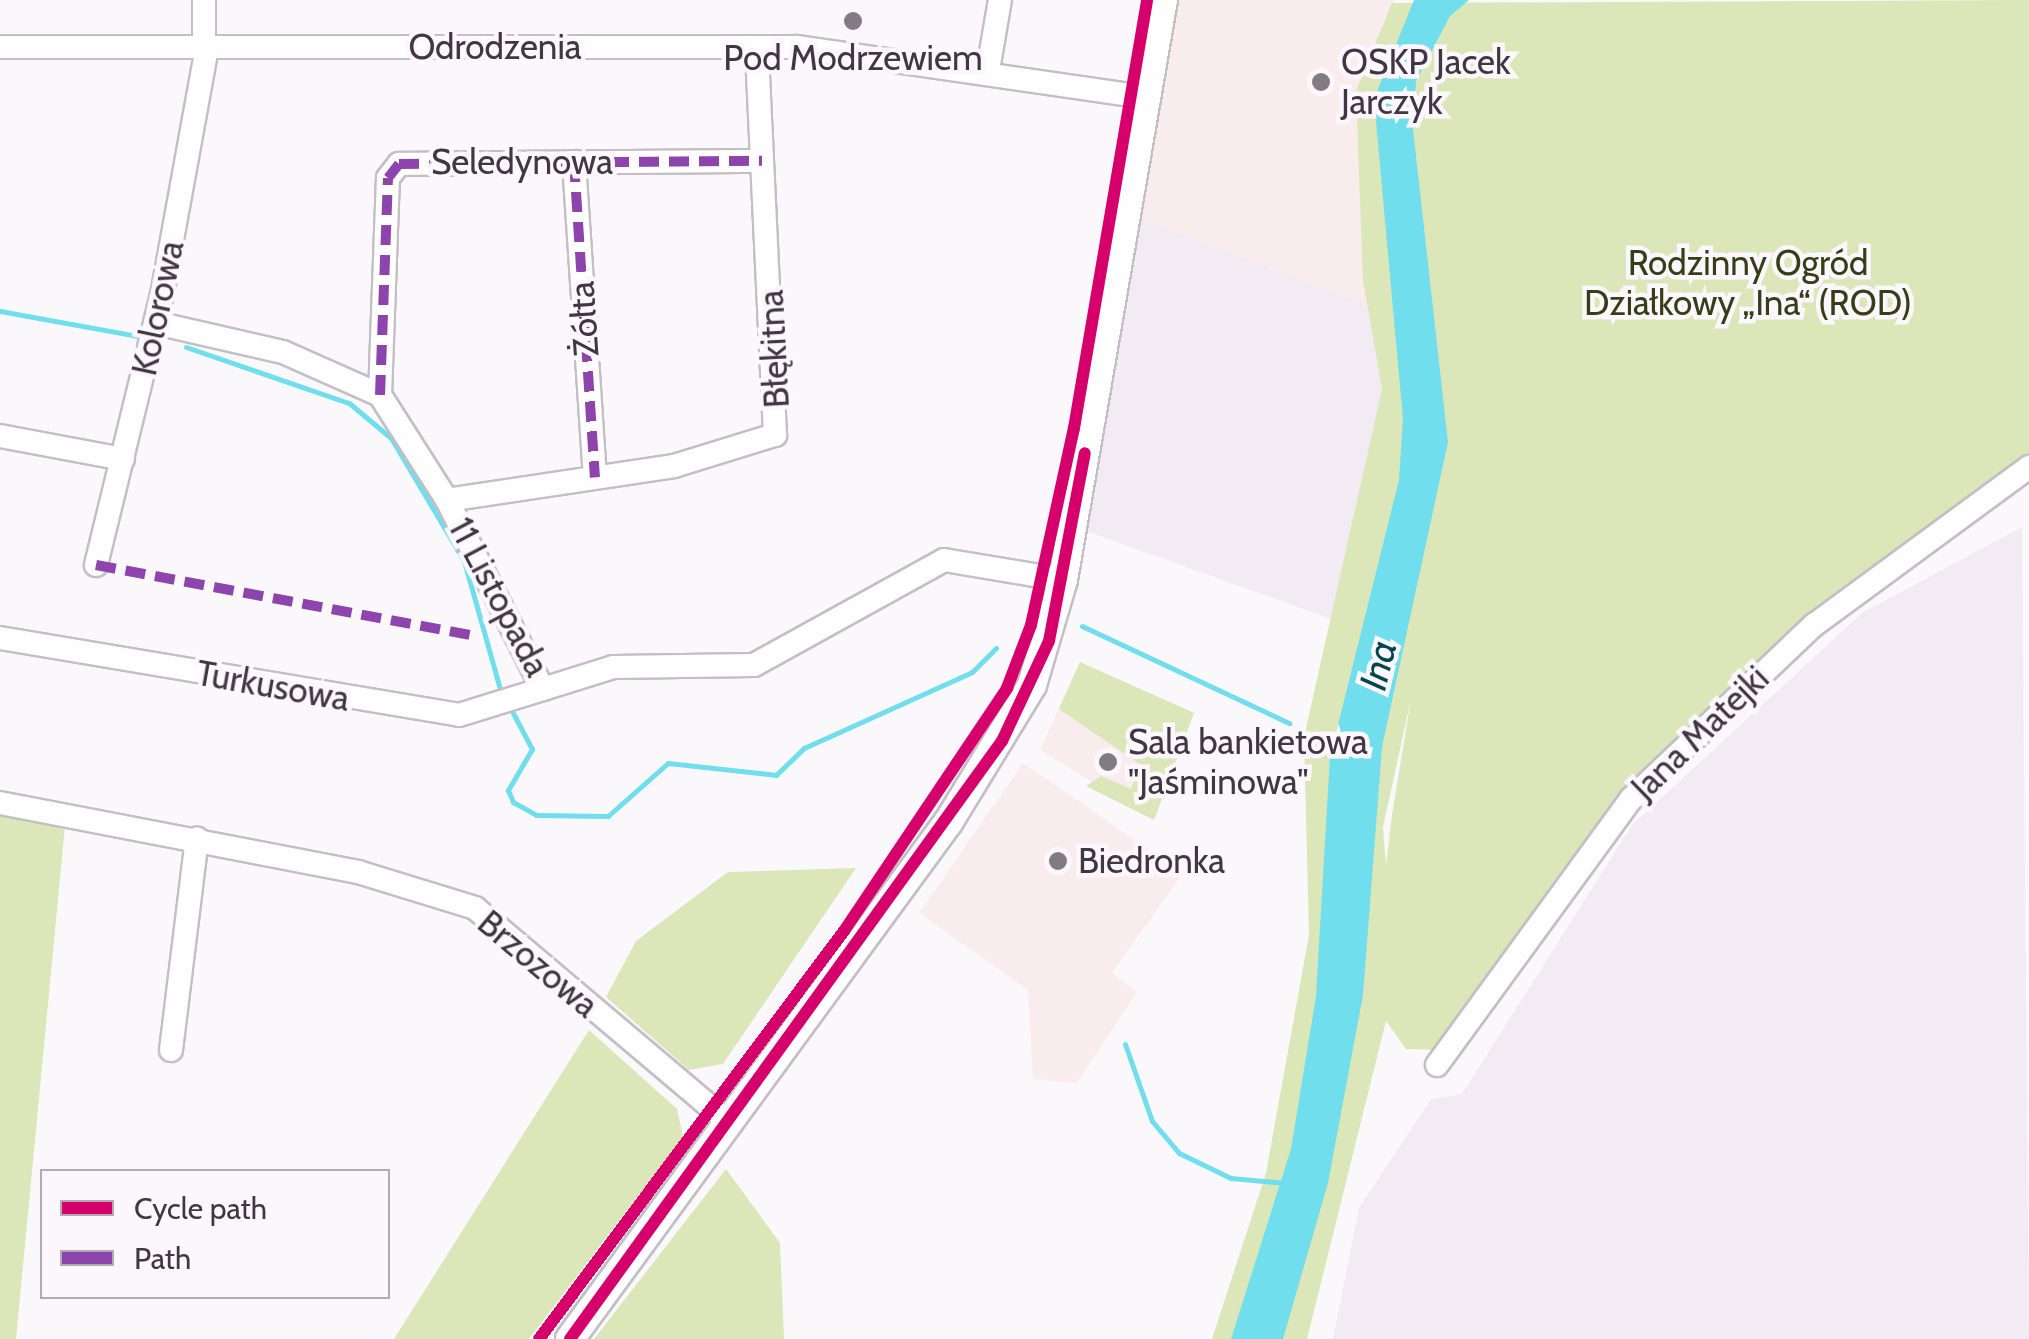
<!DOCTYPE html>
<meta charset="utf-8">
<style>
body{margin:0}
#map{position:relative;width:2029px;height:1339px;overflow:hidden;background:#fbf8fc;font-family:Cabin,sans-serif}
div>[style]{position:absolute}
.commercial>*{inset:0;background:#f9ecec}
.built>*{inset:0;background:#f3ebf4}
.green>*{inset:0;background:#dbe6b9}
.water>*{inset:0;background:#70deec}
.stream>*{height:5px;margin:-2.5px;padding:0 2.5px;transform-origin:2.5px;border-radius:2.5px;background:#70deec}
.roads{filter:drop-shadow(2px 0 #c4bec5) drop-shadow(-2px 0 #c4bec5) drop-shadow(0 2px #c4bec5) drop-shadow(0 -2px #c4bec5)}
.minor>*{height:22px;margin:-11px;padding:0 11px;transform-origin:11px;border-radius:11px;background:#fefeff}
.tertiary>*{height:28px;margin:-14px;padding:0 14px;transform-origin:14px;border-radius:14px;background:#fefeff}
.quiet>*{height:10px;margin-top:-5px;transform-origin:0;background:repeating-linear-gradient(90deg,#8e44ad 0 20px,transparent 0 30px)}
.cycleway>*{height:12px;margin:-6px;padding:0 6px;transform-origin:6px;border-radius:6px;background:#d6006c}
.dots>*{width:28px;height:28px;translate:-50% -50%;box-sizing:border-box;border:5px solid #fcf7fd;border-radius:50%}
span{translate:-50% -50%;white-space:nowrap;text-align:center;line-height:1.15;-webkit-text-stroke:9px #fcf7fd;paint-order:stroke}
.street-label{font-size:35px;color:#413742}
.poi-label{font-size:35px;color:#413742}
.left{translate:0 -50%;text-align:left}
.park-label{font-size:35px;color:#353f17}
.water-label{font-size:38px;color:#00464d;font-style:italic}
.legend{position:absolute;left:40px;top:1169px;width:350px;height:130px;box-sizing:border-box;background:#fcf7fd;border:2px solid #b1aab2;margin:0;padding:12px 18px;list-style:none;font-size:30px;color:#413742}
.legend li{display:flex;align-items:center;gap:20px;height:50px}
.legend b{width:50px;border:2px solid #b1aab2}
</style>
<div id="map">
<div class="commercial">
<i style="clip-path:polygon(1174px 0,1395px 0,1356px 91px,1367px 305px,1136px 217px)"></i>
<i style="clip-path:polygon(1080px 662px,1194px 713px,1154px 820px,1040px 750px)"></i>
<i style="clip-path:polygon(1023px 763px,1183px 873px,1112px 973px,1137px 992px,1077px 1083px,1033px 1079px,1028px 990px,919px 913px)"></i>
</div>
<div class="built">
<i style="clip-path:polygon(1136px 217px,1367px 305px,1382px 389px,1331px 619px,1083px 530px)"></i>
<i style="clip-path:polygon(2022px 527px,2029px 1339px,1333px 1339px,1359px 1208px,1431px 1099px,1462px 1094px,1632px 825px,1862px 613px)"></i>
</div>
<div class="green">
<i style="clip-path:polygon(evenodd,2029px 0,2029px 455px,1839px 592px,1614px 803px,1438px 1050px,1406px 1049px,1386px 1021px,1307px 1339px,1212px 1339px,1266px 1173px,1309px 935px,1304px 737px,1382px 389px,1363px 281px,1356px 91px,1392px 3px,2029px 0,1411px 699px,1392px 815px,1386px 866px,1383px 827px,1411px 699px)"></i>
<i style="clip-path:polygon(1080px 662px,1194px 713px,1154px 820px,1086px 786px,1101px 776px,1131px 789px,1141px 765px,1059px 709px)"></i>
<i style="clip-path:polygon(0 814px,65px 826px,16px 1339px,0 1339px)"></i>
<i style="clip-path:polygon(856px 868px,723px 1064px,689px 1070px,606px 997px,636px 941px,728px 872px)"></i>
<i style="clip-path:polygon(589px 1030px,677px 1109px,683px 1137px,529px 1339px,394px 1339px)"></i>
<i style="clip-path:polygon(726px 1169px,780px 1243px,784px 1339px,594px 1339px)"></i>
</div>
<div class="water">
<i style="clip-path:polygon(1414px 0,1469px 0,1450px 16px,1416px 81px,1413px 129px,1448px 442px,1382px 747px,1363px 995px,1328px 1183px,1283px 1339px,1231px 1339px,1291px 1149px,1316px 996px,1330px 757px,1399px 480px,1403px 419px,1374px 99px)"></i>
</div>
<div class="stream">
<i style="left:0;top:311px;width:139px;rotate:10.3deg"></i>
<i style="left:186px;top:347px;width:172px;rotate:19deg"></i>
<i style="left:349px;top:403px;width:55px;rotate:39.8deg"></i>
<i style="left:391px;top:438px;width:143px;rotate:59.3deg"></i>
<i style="left:464px;top:561px;width:140px;rotate:74.3deg"></i>
<i style="left:1082px;top:626px;width:229px;rotate:25.1deg"></i>
<i style="left:513px;top:713px;width:41px;rotate:62.2deg"></i>
<i style="left:532px;top:749px;width:48px;rotate:120.3deg"></i>
<i style="left:508px;top:790px;width:13px;rotate:67deg"></i>
<i style="left:513px;top:802px;width:26px;rotate:29deg"></i>
<i style="left:536px;top:815px;width:72px;rotate:0.8deg"></i>
<i style="left:608px;top:816px;width:80px;rotate:-41.5deg"></i>
<i style="left:668px;top:763px;width:109px;rotate:6.3deg"></i>
<i style="left:776px;top:775px;width:39px;rotate:-44deg"></i>
<i style="left:804px;top:748px;width:184px;rotate:-24.3deg"></i>
<i style="left:972px;top:672px;width:34px;rotate:-45deg"></i>
<i style="left:1307px;top:735px;width:31px;rotate:17deg"></i>
<i style="left:1125px;top:1044px;width:82px;rotate:70.7deg"></i>
<i style="left:1152px;top:1121px;width:42px;rotate:49.8deg"></i>
<i style="left:1179px;top:1153px;width:58px;rotate:25.7deg"></i>
<i style="left:1231px;top:1178px;width:55px;rotate:5.2deg"></i>
</div>
<div class="roads">
<div class="minor">
<i style="left:0;top:47px;width:797px"></i>
<i style="left:797px;top:47px;width:353px;rotate:8.2deg"></i>
<i style="left:204px;top:48px;width:48px;rotate:-90deg"></i>
<i style="left:988px;top:70px;width:71px;rotate:-80.3deg"></i>
<i style="left:574px;top:162px;width:316px;rotate:86.2deg"></i>
<i style="left:156px;top:323px;width:130px;rotate:12.9deg"></i>
<i style="left:283px;top:352px;width:106px;rotate:23.9deg"></i>
<i style="left:380px;top:395px;width:125px;rotate:57.5deg"></i>
<i style="left:447px;top:500px;width:212px;rotate:63.1deg"></i>
<i style="left:543px;top:689px;width:73px;rotate:-17.4deg"></i>
<i style="left:613px;top:667px;width:141px;rotate:-0.8deg"></i>
<i style="left:754px;top:665px;width:217px;rotate:-28.9deg"></i>
<i style="left:944px;top:560px;width:121px;rotate:9.5deg"></i>
<i style="left:380px;top:395px;width:217px;rotate:-87.9deg"></i>
<i style="left:388px;top:178px;width:18px;rotate:-52deg"></i>
<i style="left:399px;top:164px;width:363px;rotate:-0.5deg"></i>
<i style="left:0;top:436px;width:125px;rotate:10.6deg"></i>
<i style="left:447px;top:500px;width:230px;rotate:-8.5deg"></i>
<i style="left:674px;top:466px;width:106px;rotate:-17.1deg"></i>
<i style="left:775px;top:435px;width:388px;rotate:-92.7deg"></i>
<i style="left:96px;top:565px;width:278px;rotate:-76.3deg"></i>
<i style="left:162px;top:295px;width:251px;rotate:-79.7deg"></i>
<i style="left:0;top:638px;width:465px;rotate:9.5deg"></i>
<i style="left:459px;top:715px;width:88px;rotate:-17.2deg"></i>
<i style="left:0;top:803px;width:365px;rotate:10.9deg"></i>
<i style="left:358px;top:872px;width:122px;rotate:17.1deg"></i>
<i style="left:475px;top:908px;width:335px;rotate:40.2deg"></i>
<i style="left:171px;top:1050px;width:213px;rotate:-83deg"></i>
<i style="left:1437px;top:1065px;width:329px;rotate:-53.9deg"></i>
<i style="left:1631px;top:799px;width:253px;rotate:-43.6deg"></i>
<i style="left:1814px;top:625px;width:267px;rotate:-36.3deg"></i>
</div>
<div class="tertiary">
<i style="left:570px;top:1339px;width:642px;rotate:-53.81deg"></i>
<i style="left:949px;top:821px;width:159px;rotate:-58.6deg"></i>
<i style="left:1032px;top:685px;width:109px;rotate:-73.6deg"></i>
<i style="left:1063px;top:580px;width:589px;rotate:-80.22deg"></i>
</div>
</div>
<div class="quiet">
<i style="left:574px;top:162px;width:316px;rotate:86.2deg"></i>
<i style="left:380px;top:395px;width:217px;rotate:-87.9deg"></i>
<i style="left:388px;top:178px;width:18px;rotate:-52deg"></i>
<i style="left:399px;top:164px;width:363px;rotate:-0.5deg"></i>
<i style="left:96px;top:565px;width:380px;rotate:10.6deg"></i>
</div>
<div class="cycleway">
<i style="left:539px;top:1339px;width:509px;rotate:-53.22deg"></i>
<i style="left:844px;top:931px;width:293px;rotate:-56.1deg"></i>
<i style="left:1007px;top:688px;width:67px;rotate:-69.1deg"></i>
<i style="left:1031px;top:625px;width:202px;rotate:-77.7deg"></i>
<i style="left:1074px;top:428px;width:434px;rotate:-80.3deg"></i>
<i style="left:570px;top:1339px;width:738px;rotate:-54.16deg"></i>
<i style="left:1002px;top:741px;width:110px;rotate:-64.8deg"></i>
<i style="left:1049px;top:641px;width:191px;rotate:-79.2deg"></i>
</div>
<div class="dots">
<i style="left:853px;top:21px;background:#827b83"></i>
<i style="left:1321px;top:82px;background:#827b83"></i>
<i style="left:1108px;top:762px;background:#827b83"></i>
<i style="left:1058px;top:861px;background:#827b83"></i>
</div>
<div class="street-label">
<span style="left:495px;top:47px">Odrodzenia</span>
<span style="left:522px;top:162px">Seledynowa</span>
<span style="left:158px;top:308px;rotate:-78deg">Kolorowa</span>
<span style="left:584px;top:319px;rotate:-94deg">Żółta</span>
<span style="left:774px;top:349px;rotate:-93deg">Błękitna</span>
<span style="left:499px;top:597px;rotate:62deg">11 Listopada</span>
<span style="left:273px;top:686px;rotate:10deg">Turkusowa</span>
<span style="left:1700px;top:733px;rotate:-44deg">Jana Matejki</span>
<span style="left:538px;top:964px;rotate:40deg">Brzozowa</span>
</div>
<div class="poi-label">
<span style="left:853px;top:58px">Pod Modrzewiem</span>
<span class="left" style="left:1341px;top:82px">OSKP Jacek<br>Jarczyk</span>
<span class="left" style="left:1128px;top:762px">Sala bankietowa<br>"Jaśminowa"</span>
<span class="left" style="left:1078px;top:861px">Biedronka</span>
</div>
<div class="park-label">
<span style="left:1748px;top:283px">Rodzinny Ogród<br>Działkowy „Ina“ (ROD)</span>
</div>
<div class="water-label">
<span style="left:1378px;top:665px;rotate:-76deg">Ina</span>
</div>
<ul class="legend">
<li><b style="height:12px;background:#d6006c"></b>Cycle path</li>
<li><b style="height:12px;background:#8e44ad"></b>Path</li>
</ul>
</div>
